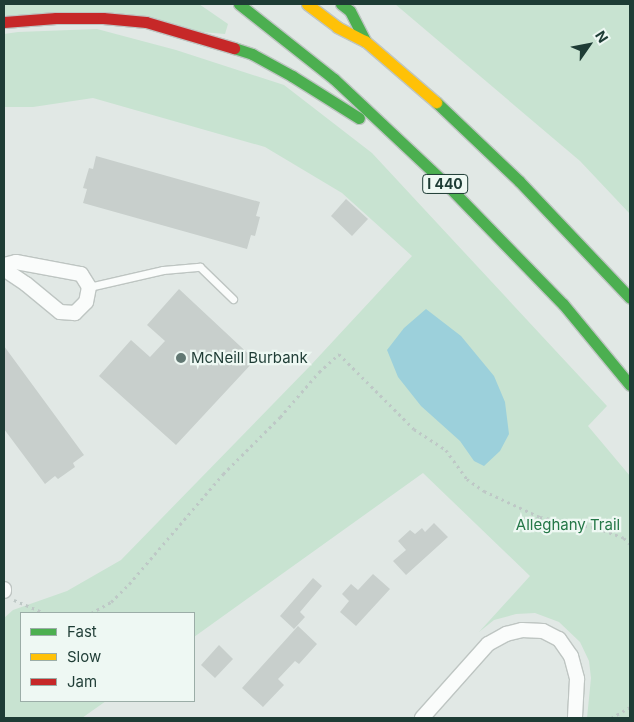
<!DOCTYPE html>
<style>
body{margin:0}
#map{position:relative;width:634px;height:722px;overflow:hidden;background:#e1e8e5;font-family:Inter,sans-serif}
div>[style]{position:absolute}
.green>*{inset:0;background:#c8e3d1}
.water>*{inset:0;background:#9cd0db}
.building>*{inset:0;background:#c8cfcc}
.path>*{height:2.5px;margin-top:-1.25px;transform-origin:0;background:repeating-linear-gradient(90deg,#bec8c6 0 2.5px,transparent 0 6.5px)}
.roads{filter:drop-shadow(1px 0 #bec5c2) drop-shadow(-1px 0 #bec5c2) drop-shadow(0 1px #bec5c2) drop-shadow(0 -1px #bec5c2)}
.lane>*{height:7px;margin:-3.5px;padding:0 3.5px;transform-origin:3.5px;border-radius:3.5px;background:#fafcfb}
.street>*{height:14px;margin:-7px;padding:0 7px;transform-origin:7px;border-radius:7px;background:#fafcfb}
.fast>*{height:11px;margin:-5.5px;padding:0 5.5px;transform-origin:5.5px;border-radius:5.5px;background:#4caf50}
.slow>*{height:11px;margin:-5.5px;padding:0 5.5px;transform-origin:5.5px;border-radius:5.5px;background:#ffc107}
.jam>*{height:11px;margin:-5.5px;padding:0 5.5px;transform-origin:5.5px;border-radius:5.5px;background:#c62828}
.dots>*{width:14px;height:14px;translate:-50% -50%;box-sizing:border-box;border:2px solid #eef8f3;border-radius:50%}
span{translate:-50% -50%;white-space:nowrap;text-align:center;line-height:1.15;-webkit-text-stroke:4.5px #eef8f3;paint-order:stroke}
.shield-label span{padding:1px 4px;background:#eef8f3;border:1px solid;border-radius:4px;-webkit-text-stroke-width:0}
.shield-label{font-size:14px;color:#1e3c35;font-weight:700}
.poi-label{font-size:15px;color:#1e3c35}
.left{translate:0 -50%;text-align:left}
.park-label{font-size:15px;color:#247747}
.frame{position:absolute;inset:0;border:5px solid #1e3c35;pointer-events:none}
.legend{position:absolute;left:20px;top:612px;width:175px;height:90px;box-sizing:border-box;background:#eef8f3;border:1px solid #9bada7;margin:0;padding:6px 9px;list-style:none;font-size:15px;color:#1e3c35}
.legend li{display:flex;align-items:center;gap:10px;height:25px}
.legend b{width:25px;border:1px solid #9bada7}
.north{position:absolute;left:564px;top:20px;width:50px;height:50px;-webkit-text-stroke:4px #eef8f3;paint-order:stroke;rotate:57deg;font-size:14px;font-weight:700;line-height:20px;text-align:center;color:#1e3c35}
.north::after{content:'';display:block;margin:auto;width:18px;height:22px;background:#1e3c35;clip-path:polygon(50% 0,100% 100%,50% 72%,0 100%)}
</style>
<div id="map">
<div class="green">
<i style="clip-path:polygon(4px 4px,199px 4px,228px 24px,225px 34px,4px 15px)"></i>
<i style="clip-path:polygon(395px 4px,630px 4px,630px 214px,580px 161px)"></i>
<i style="clip-path:polygon(97px 29px,176px 50px,284px 85px,372px 153px,607px 406px,588px 426px,630px 476px,630px 718px,587px 718px,591px 678px,589px 661px,580px 642px,559px 622px,535px 613px,516px 614px,494px 620px,479px 632px,530px 576px,423px 473px,194px 637px,194px 613px,21px 613px,21px 701px,106px 701px,82px 718px,4px 718px,4px 618px,13px 610px,67px 591px,121px 560px,310px 366px,412px 256px,342px 193px,265px 147px,93px 98px,33px 107px,4px 107px,4px 34px,18px 32px)"></i>
</div>
<div class="water">
<i style="clip-path:polygon(426px 309px,461px 336px,494px 376px,505px 402px,509px 434px,500px 451px,484px 466px,474px 461px,460px 441px,421px 406px,398px 377px,387px 350px,404px 328px)"></i>
</div>
<div class="building">
<i style="clip-path:polygon(96px 156px,260px 202px,256px 216px,260px 217px,255px 236px,251px 235px,247px 249px,83px 203px,87px 189px,83px 188px,89px 168px,93px 169px)"></i>
<i style="clip-path:polygon(346px 199px,368px 219px,352px 236px,331px 216px)"></i>
<i style="clip-path:polygon(179px 289px,255px 360px,176px 445px,99px 376px,131px 340px,150px 357px,165px 341px,147px 325px)"></i>
<i style="clip-path:polygon(4px 346px,84px 455px,73px 463px,75px 467px,58px 479px,55px 476px,45px 484px,4px 429px)"></i>
<i style="clip-path:polygon(434px 523px,448px 537px,406px 575px,393px 561px,406px 550px,398px 541px,410px 530px,415px 534px,422px 528px,425px 532px)"></i>
<i style="clip-path:polygon(373px 574px,390px 589px,356px 626px,340px 612px,349px 601px,342px 594px,351px 584px,358px 590px)"></i>
<i style="clip-path:polygon(313px 578px,322px 586px,300px 612px,305px 617px,294px 629px,280px 616px)"></i>
<i style="clip-path:polygon(298px 626px,317px 644px,299px 664px,295px 661px,278px 679px,284px 685px,263px 707px,242px 688px)"></i>
<i style="clip-path:polygon(219px 645px,233px 659px,215px 678px,201px 665px)"></i>
</div>
<div class="path">
<i style="left:14px;top:600px;width:33px;rotate:23deg"></i>
<i style="left:91px;top:613px;width:23px;rotate:-29deg"></i>
<i style="left:111px;top:602px;width:25px;rotate:-45deg"></i>
<i style="left:129px;top:584px;width:145px;rotate:-49.5deg"></i>
<i style="left:223px;top:474px;width:81px;rotate:-45deg"></i>
<i style="left:280px;top:417px;width:60px;rotate:-49.1deg"></i>
<i style="left:319px;top:372px;width:27px;rotate:-42deg"></i>
<i style="left:339px;top:354px;width:106px;rotate:45deg"></i>
<i style="left:414px;top:429px;width:38px;rotate:33deg"></i>
<i style="left:446px;top:450px;width:36px;rotate:54deg"></i>
<i style="left:467px;top:479px;width:21px;rotate:35deg"></i>
<i style="left:484px;top:491px;width:62px;rotate:24.9deg"></i>
<i style="left:540px;top:517px;width:58px;rotate:10.9deg"></i>
<i style="left:597px;top:528px;width:29px;rotate:20deg"></i>
<i style="left:624px;top:538px;width:8px;rotate:45deg"></i>
<i style="left:611px;top:718px;width:22px;rotate:-30deg"></i>
</div>
<div class="roads">
<div class="lane">
<i style="left:89px;top:287px;width:76px;rotate:-12.9deg"></i>
<i style="left:163px;top:270px;width:37px;rotate:-5deg"></i>
<i style="left:200px;top:267px;width:46px;rotate:44.1deg"></i>
</div>
<div class="street">
<i style="left:4px;top:265px;width:12px;rotate:-14deg"></i>
<i style="left:16px;top:262px;width:66px;rotate:10.5deg"></i>
<i style="left:81px;top:274px;width:15px;rotate:58deg"></i>
<i style="left:89px;top:287px;width:15px;rotate:101deg"></i>
<i style="left:86px;top:302px;width:16px;rotate:135deg"></i>
<i style="left:75px;top:313px;width:15px;rotate:-176deg"></i>
<i style="left:60px;top:312px;width:44px;rotate:-140.5deg"></i>
<i style="left:26px;top:284px;width:27px;rotate:-146deg"></i>
<i style="left:4px;top:589px;width:2px;rotate:90deg"></i>
<i style="left:422px;top:718px;width:99px;rotate:-48.3deg"></i>
<i style="left:488px;top:644px;width:21px;rotate:-29deg"></i>
<i style="left:506px;top:634px;width:16px;rotate:-14deg"></i>
<i style="left:522px;top:630px;width:21px;rotate:3deg"></i>
<i style="left:543px;top:631px;width:18px;rotate:27deg"></i>
<i style="left:559px;top:639px;width:21px;rotate:55deg"></i>
<i style="left:571px;top:656px;width:24px;rotate:75deg"></i>
<i style="left:577px;top:679px;width:39px;rotate:93deg"></i>
</div>
<div class="fast">
<i style="left:239px;top:4px;width:121px;rotate:38.3deg"></i>
<i style="left:334px;top:79px;width:159px;rotate:43.2deg"></i>
<i style="left:450px;top:188px;width:162px;rotate:45.8deg"></i>
<i style="left:563px;top:304px;width:105px;rotate:50.4deg"></i>
<i style="left:341px;top:4px;width:11px;rotate:38deg"></i>
<i style="left:350px;top:11px;width:34px;rotate:63deg"></i>
<i style="left:234px;top:48px;width:19px;rotate:18deg"></i>
<i style="left:252px;top:54px;width:46px;rotate:28.8deg"></i>
<i style="left:292px;top:76px;width:79px;rotate:32.1deg"></i>
<i style="left:436px;top:102px;width:115px;rotate:43.6deg"></i>
<i style="left:519px;top:181px;width:161px;rotate:46.5deg"></i>
</div>
<div class="slow">
<i style="left:307px;top:4px;width:38px;rotate:37deg"></i>
<i style="left:337px;top:27px;width:31px;rotate:27deg"></i>
<i style="left:365px;top:41px;width:94px;rotate:40.7deg"></i>
</div>
<div class="jam">
<i style="left:4px;top:22px;width:52px;rotate:-4.4deg"></i>
<i style="left:56px;top:18px;width:47px"></i>
<i style="left:103px;top:18px;width:43px;rotate:5.3deg"></i>
<i style="left:146px;top:22px;width:92px;rotate:16.5deg"></i>
</div>
</div>
<div class="dots">
<i style="left:181px;top:358px;background:#627873"></i>
</div>
<div class="shield-label">
<span style="left:445px;top:184px">I 440</span>
</div>
<div class="poi-label">
<span class="left" style="left:191px;top:358px">McNeill Burbank</span>
</div>
<div class="park-label">
<span style="left:568px;top:525px">Alleghany Trail</span>
</div>
<div class="frame"></div>
<ul class="legend">
<li><b style="height:6px;background:#4caf50"></b>Fast</li>
<li><b style="height:6px;background:#ffc107"></b>Slow</li>
<li><b style="height:6px;background:#c62828"></b>Jam</li>
</ul>
<div class="north">N</div>
</div>
